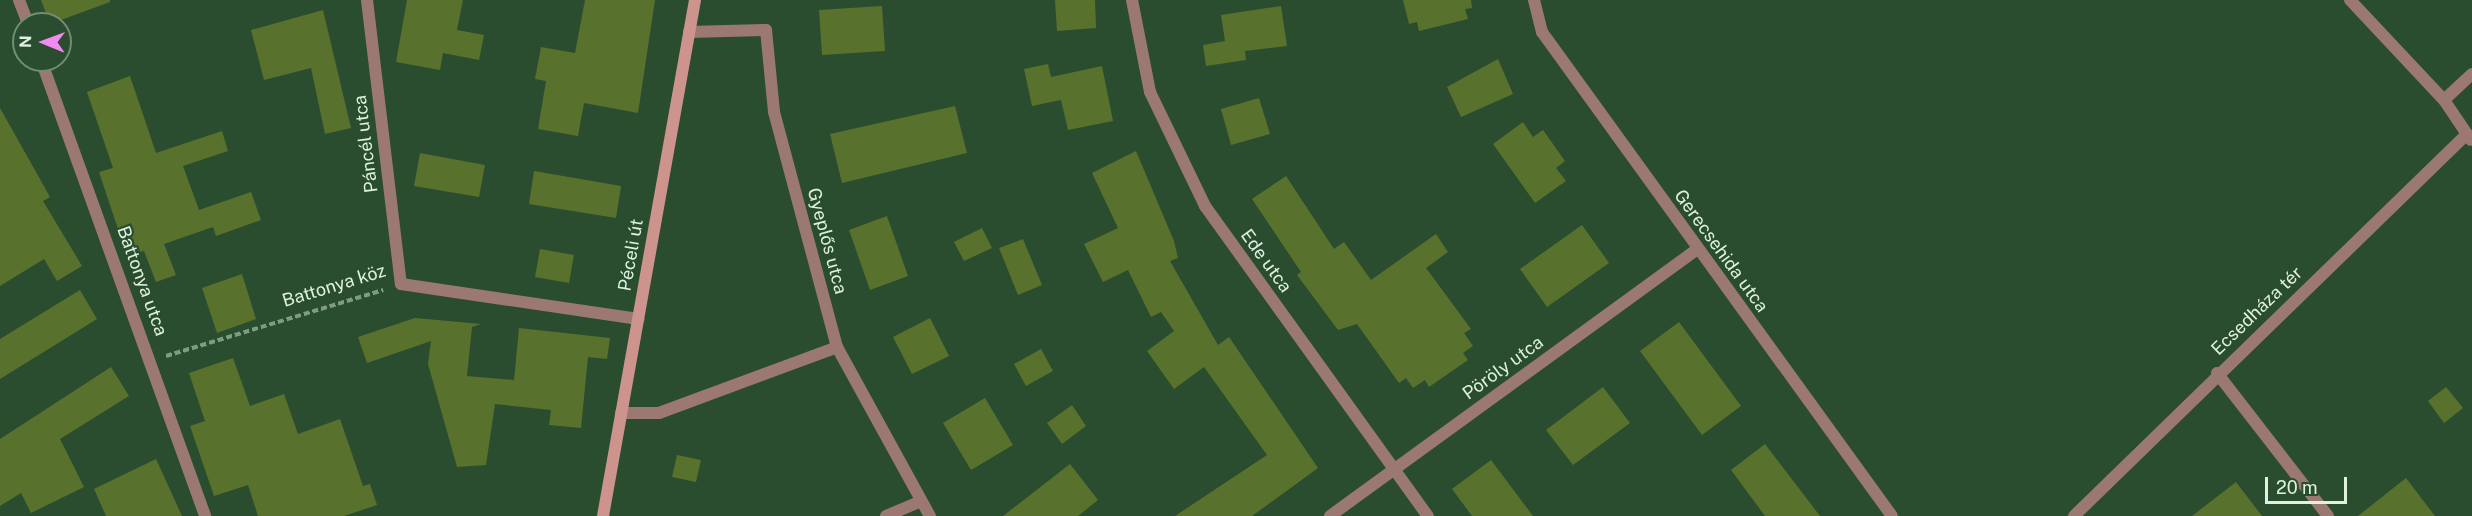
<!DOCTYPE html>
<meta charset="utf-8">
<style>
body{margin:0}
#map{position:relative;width:2472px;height:516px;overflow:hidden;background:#2a4d2f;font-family:"Public Sans",sans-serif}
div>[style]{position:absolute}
.building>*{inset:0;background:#58722d}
.path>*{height:4px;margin-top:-2px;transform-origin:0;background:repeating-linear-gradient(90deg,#7f9b82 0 6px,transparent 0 9px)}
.lane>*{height:12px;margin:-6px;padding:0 6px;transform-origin:6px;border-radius:6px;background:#9c7873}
.street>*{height:12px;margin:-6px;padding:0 6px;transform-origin:6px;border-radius:6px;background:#9c7873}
.secondary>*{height:12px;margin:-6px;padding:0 6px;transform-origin:6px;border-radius:6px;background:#cc948d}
span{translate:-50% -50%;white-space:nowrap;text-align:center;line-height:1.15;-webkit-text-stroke:4.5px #2a4d2f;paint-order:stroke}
.street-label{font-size:18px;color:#def2df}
.north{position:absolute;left:12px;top:12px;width:60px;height:60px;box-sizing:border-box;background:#2a4d2f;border:2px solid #728f75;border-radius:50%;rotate:271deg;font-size:16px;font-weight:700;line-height:24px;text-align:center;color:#def2df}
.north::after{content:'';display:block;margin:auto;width:21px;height:27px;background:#f28af3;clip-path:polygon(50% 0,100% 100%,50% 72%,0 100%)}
.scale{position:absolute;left:2265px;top:477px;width:82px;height:27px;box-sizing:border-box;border:3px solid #def2df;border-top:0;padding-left:8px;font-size:18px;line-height:21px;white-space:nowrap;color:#def2df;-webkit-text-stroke:4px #2a4d2f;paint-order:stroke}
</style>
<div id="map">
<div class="building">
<i style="clip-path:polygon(41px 0,110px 0,110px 2px,50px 24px)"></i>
<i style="clip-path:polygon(407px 0,463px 0,457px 30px,484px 35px,479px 60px,443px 53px,440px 70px,396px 62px)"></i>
<i style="clip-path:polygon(585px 0,655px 0,638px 113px,584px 103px,578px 136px,538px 129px,546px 81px,535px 79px,541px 47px,575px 53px)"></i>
<i style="clip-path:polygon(1055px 0,1095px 0,1096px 28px,1057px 31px)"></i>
<i style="clip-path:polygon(1403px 0,1471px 0,1472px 8px,1465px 9px,1468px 19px,1419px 31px,1417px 22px,1409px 24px)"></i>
<i style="clip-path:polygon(882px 6px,885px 51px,822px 55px,819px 10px)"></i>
<i style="clip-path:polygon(1281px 6px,1287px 46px,1245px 51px,1246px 60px,1206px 66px,1203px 45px,1225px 41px,1221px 15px)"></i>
<i style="clip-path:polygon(323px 10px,351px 128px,325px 134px,311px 68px,264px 80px,251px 30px)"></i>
<i style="clip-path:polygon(1498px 59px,1513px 94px,1461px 117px,1447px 87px)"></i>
<i style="clip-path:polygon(1048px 64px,1051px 77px,1102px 66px,1113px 121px,1068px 130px,1061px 100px,1032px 106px,1024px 69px)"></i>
<i style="clip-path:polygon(130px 76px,156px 153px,222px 131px,228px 151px,183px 166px,199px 210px,251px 192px,261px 220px,216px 236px,213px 227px,164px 244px,176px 275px,156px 282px,144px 251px,127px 256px,99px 172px,113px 168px,87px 92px)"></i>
<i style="clip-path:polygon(1259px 98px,1270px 134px,1231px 145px,1221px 109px)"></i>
<i style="clip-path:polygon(955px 106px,967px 153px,842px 183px,830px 134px)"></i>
<i style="clip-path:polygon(0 108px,50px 197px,43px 201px,82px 266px,57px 281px,44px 259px,0 286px)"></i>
<i style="clip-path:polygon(1523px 122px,1533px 137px,1543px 130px,1565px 161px,1556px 168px,1566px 181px,1535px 203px,1493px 144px)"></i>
<i style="clip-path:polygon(1136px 151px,1174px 241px,1178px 258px,1170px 261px,1218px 345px,1229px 337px,1318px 468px,1252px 516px,1175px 516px,1267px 455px,1204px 367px,1174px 389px,1147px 351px,1174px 331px,1161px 312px,1151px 317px,1128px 270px,1103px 282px,1084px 244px,1118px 228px,1092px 173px)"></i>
<i style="clip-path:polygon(420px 153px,485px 165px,479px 197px,414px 186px)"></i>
<i style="clip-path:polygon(534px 171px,621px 186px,616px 218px,529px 204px)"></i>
<i style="clip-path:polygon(1286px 176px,1334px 249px,1344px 242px,1371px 280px,1436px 234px,1448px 252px,1426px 268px,1471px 329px,1464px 333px,1473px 346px,1463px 353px,1468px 360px,1429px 387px,1425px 380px,1413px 388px,1406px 378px,1399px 383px,1357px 324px,1338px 330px,1297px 275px,1301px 272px,1252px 199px)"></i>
<i style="clip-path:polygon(887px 216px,908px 276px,870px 290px,849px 230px)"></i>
<i style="clip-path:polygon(1582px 225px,1609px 263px,1547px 307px,1520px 269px)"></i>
<i style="clip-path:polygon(982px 228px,992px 248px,964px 261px,954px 242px)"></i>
<i style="clip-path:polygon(1023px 239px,1042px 285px,1018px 295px,999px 248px)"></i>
<i style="clip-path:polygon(540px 249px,574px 255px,569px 283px,535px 277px)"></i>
<i style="clip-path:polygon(242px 274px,256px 319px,217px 333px,202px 288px)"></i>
<i style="clip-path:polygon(80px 290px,97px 319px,0 379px,0 339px)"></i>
<i style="clip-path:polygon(415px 318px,481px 324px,472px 327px,467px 376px,514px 380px,519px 328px,610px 338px,607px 359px,588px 357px,581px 428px,549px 425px,551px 410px,495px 404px,486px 465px,457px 467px,428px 364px,431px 341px,367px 363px,358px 337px)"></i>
<i style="clip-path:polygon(930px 318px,949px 356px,912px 374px,893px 337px)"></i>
<i style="clip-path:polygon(1679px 322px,1741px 406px,1702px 435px,1640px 351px)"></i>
<i style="clip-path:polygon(1041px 349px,1053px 371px,1026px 386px,1014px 364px)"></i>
<i style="clip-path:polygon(233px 358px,250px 406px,284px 394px,298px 434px,340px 419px,363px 486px,370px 484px,377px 505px,344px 516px,258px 516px,248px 485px,214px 496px,190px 426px,205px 421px,189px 373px)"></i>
<i style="clip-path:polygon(111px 367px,129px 396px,60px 439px,84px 487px,31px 513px,21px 493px,0 506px,0 439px)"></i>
<i style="clip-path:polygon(1603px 387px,1630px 423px,1573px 465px,1546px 430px)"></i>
<i style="clip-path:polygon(2446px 387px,2463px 408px,2444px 423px,2428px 401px)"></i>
<i style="clip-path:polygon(985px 398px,1013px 445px,971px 470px,943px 423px)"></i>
<i style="clip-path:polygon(1072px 405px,1086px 426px,1062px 444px,1047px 423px)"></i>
<i style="clip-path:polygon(1765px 444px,1820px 516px,1765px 516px,1731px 470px)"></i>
<i style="clip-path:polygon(677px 455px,701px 460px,696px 482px,672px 477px)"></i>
<i style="clip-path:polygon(156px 459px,182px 516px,106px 516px,94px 489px)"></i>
<i style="clip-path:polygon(1491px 460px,1533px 516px,1472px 516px,1452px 489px)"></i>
<i style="clip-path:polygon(1070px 464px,1098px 500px,1078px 516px,1003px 516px)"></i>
<i style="clip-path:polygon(2406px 478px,2435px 516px,2358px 516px)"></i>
<i style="clip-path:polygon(2236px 482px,2262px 516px,2192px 516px)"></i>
</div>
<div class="path">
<i style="left:166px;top:356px;width:227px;rotate:-16.9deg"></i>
</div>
<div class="lane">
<i style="left:621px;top:413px;width:38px"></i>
<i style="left:659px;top:413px;width:190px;rotate:-20.3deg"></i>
<i style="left:886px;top:516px;width:36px;rotate:-23deg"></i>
</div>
<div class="street">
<i style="left:19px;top:0;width:26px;rotate:69deg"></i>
<i style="left:367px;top:0;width:286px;rotate:83.2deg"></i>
<i style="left:401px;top:284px;width:240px;rotate:8.4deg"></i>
<i style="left:1132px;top:0;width:94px;rotate:78.9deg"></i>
<i style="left:1150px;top:92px;width:127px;rotate:64.2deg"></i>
<i style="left:1205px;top:206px;width:382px;rotate:54.3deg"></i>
<i style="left:1534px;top:0;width:33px;rotate:76deg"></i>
<i style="left:1542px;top:32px;width:597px;rotate:54.13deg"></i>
<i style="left:2350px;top:0;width:137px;rotate:46.8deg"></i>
<i style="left:2444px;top:100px;width:48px;rotate:56deg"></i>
<i style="left:689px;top:32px;width:77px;rotate:-1.5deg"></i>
<i style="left:766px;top:30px;width:82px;rotate:84.4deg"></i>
<i style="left:774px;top:112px;width:243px;rotate:75deg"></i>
<i style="left:837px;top:347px;width:193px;rotate:61.2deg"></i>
<i style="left:41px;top:60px;width:485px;rotate:70.2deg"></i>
<i style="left:2444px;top:100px;width:38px;rotate:-43deg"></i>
<i style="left:2217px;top:373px;width:181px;rotate:52.2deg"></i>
<i style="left:1330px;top:516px;width:454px;rotate:-36deg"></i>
<i style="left:2074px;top:516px;width:548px;rotate:-44.19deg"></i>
</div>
<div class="secondary">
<i style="left:603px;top:516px;width:524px;rotate:-79.89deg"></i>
</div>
<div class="street-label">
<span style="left:366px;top:144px;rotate:-97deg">Páncél utca</span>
<span style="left:827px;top:241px;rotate:75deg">Gyeplős utca</span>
<span style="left:1721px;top:251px;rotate:54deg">Gerecsehida utca</span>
<span style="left:631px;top:255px;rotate:-80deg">Péceli út</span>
<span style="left:1266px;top:261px;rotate:54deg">Ede utca</span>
<span style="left:142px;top:281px;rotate:70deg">Battonya utca</span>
<span style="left:334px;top:286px;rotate:-17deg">Battonya köz</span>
<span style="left:2257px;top:311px;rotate:-44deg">Ecsedháza tér</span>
<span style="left:1503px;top:368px;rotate:-36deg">Pöröly utca</span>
</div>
<div class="north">N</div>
<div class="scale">20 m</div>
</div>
